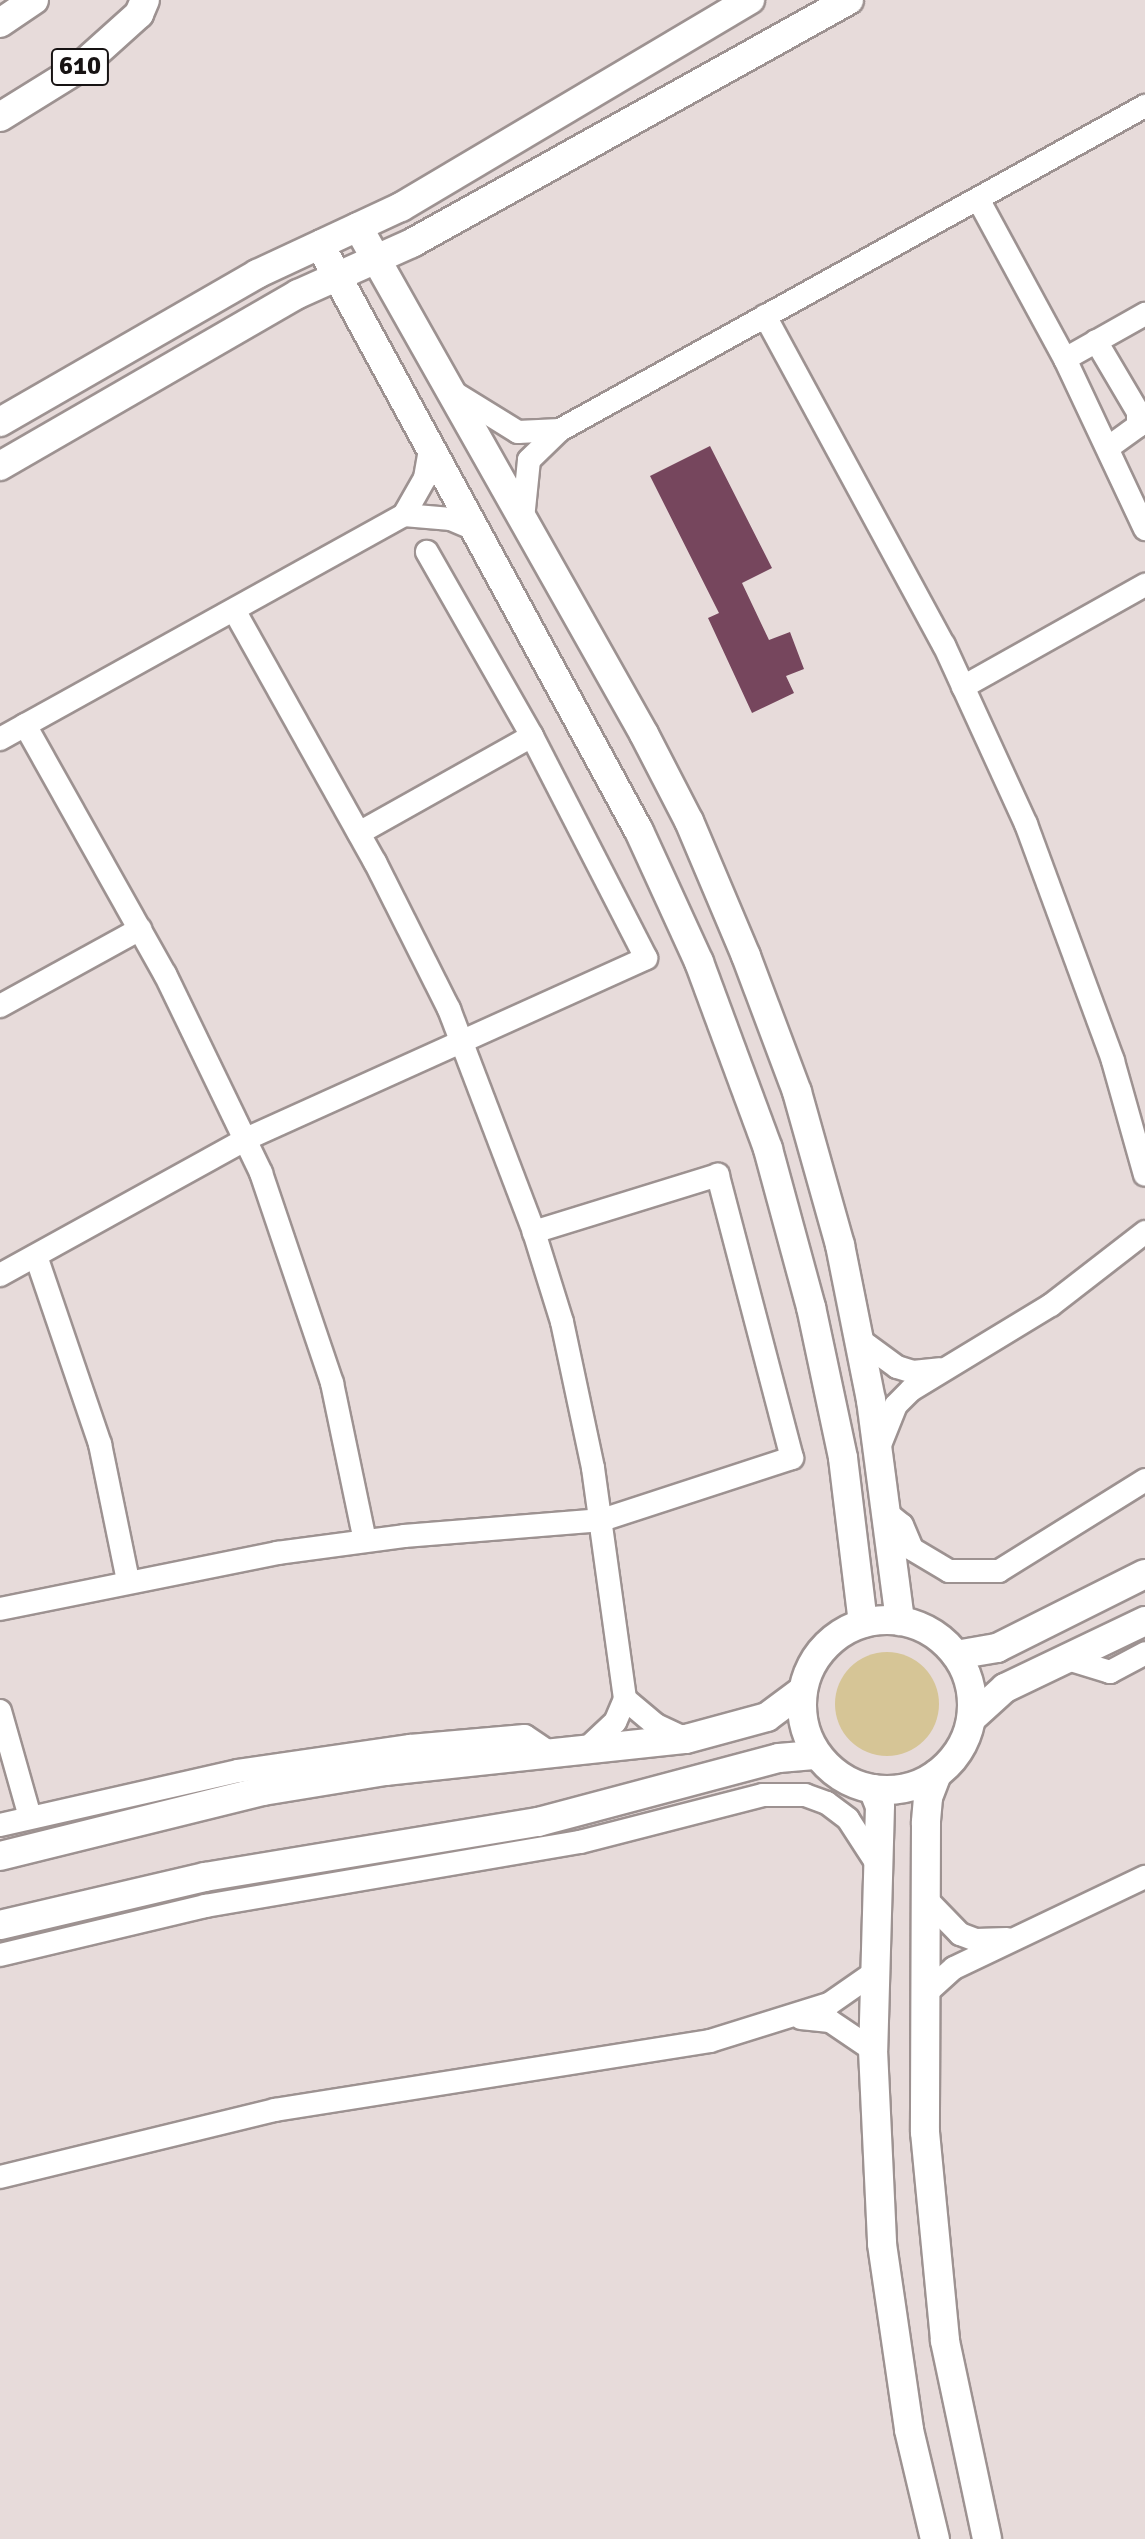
<!DOCTYPE html>
<style>
body{margin:0}
#map{position:relative;width:1145px;height:2539px;overflow:hidden;background:#e7dbda;font-family:Signika,sans-serif}
div>[style]{position:absolute}
.green>*{inset:0;background:#d6c596}
.round{border-radius:50%}
.building>*{inset:0;background:#76465d}
.roads{filter:drop-shadow(2px 0 #9d9291) drop-shadow(-2px 0 #9d9291) drop-shadow(0 2px #9d9291) drop-shadow(0 -2px #9d9291)}
.minor>*{height:22px;margin:-11px;padding:0 11px;transform-origin:11px;border-radius:11px;background:#fff}
.major>*{height:28px;margin:-14px;padding:0 14px;transform-origin:14px;border-radius:14px;background:#fff}
.major>.ring{margin:-14px;padding:0;box-sizing:content-box;background:none;border:28px solid #fff;border-radius:50%}
span{translate:-50% -50%;white-space:nowrap;text-align:center;line-height:1.15;-webkit-text-stroke:8px #fff;paint-order:stroke}
.shield-label span{padding:2px 6px;background:#fff;border:2px solid;border-radius:6px;-webkit-text-stroke-width:0}
.shield-label{font-size:26px;color:#171313;font-weight:700}
</style>
<div id="map">
<div class="green">
<i class="round" style="left:835px;top:1652px;width:104px;height:104px"></i>
</div>
<div class="building">
<i style="clip-path:polygon(710px 446px,772px 568px,742px 583px,769px 640px,790px 632px,804px 669px,786px 676px,794px 693px,752px 713px,708px 618px,719px 613px,650px 476px)"></i>
</div>
<div class="roads">
<div class="minor">
<i style="left:978px;top:199px;width:182px;rotate:61.5deg"></i>
<i style="left:1065px;top:359px;width:188px;rotate:64.8deg"></i>
<i style="left:765px;top:316px;width:375px;rotate:61.5deg"></i>
<i style="left:944px;top:645px;width:197px;rotate:65.4deg"></i>
<i style="left:1026px;top:824px;width:252px;rotate:69.8deg"></i>
<i style="left:1113px;top:1061px;width:118px;rotate:74.3deg"></i>
<i style="left:1096px;top:341px;width:82px;rotate:59.4deg"></i>
<i style="left:1138px;top:412px;width:14px;rotate:90deg"></i>
<i style="left:1138px;top:426px;width:36px;rotate:144deg"></i>
<i style="left:1065px;top:359px;width:92px;rotate:-29.4deg"></i>
<i style="left:450px;top:390px;width:80px;rotate:31.7deg"></i>
<i style="left:518px;top:432px;width:42px;rotate:-2.7deg"></i>
<i style="left:404px;top:515px;width:47px;rotate:4.9deg"></i>
<i style="left:451px;top:519px;width:25px;rotate:23deg"></i>
<i style="left:523px;top:519px;width:59px;rotate:-84.2deg"></i>
<i style="left:529px;top:460px;width:43px;rotate:-44.1deg"></i>
<i style="left:560px;top:430px;width:669px;rotate:-28.98deg"></i>
<i style="left:234px;top:610px;width:289px;rotate:60.8deg"></i>
<i style="left:375px;top:862px;width:165px;rotate:63.3deg"></i>
<i style="left:449px;top:1009px;width:239px;rotate:69.1deg"></i>
<i style="left:534px;top:1232px;width:94px;rotate:72.7deg"></i>
<i style="left:562px;top:1322px;width:149px;rotate:78deg"></i>
<i style="left:593px;top:1468px;width:233px;rotate:82.1deg"></i>
<i style="left:625px;top:1699px;width:25px;rotate:113deg"></i>
<i style="left:615px;top:1722px;width:42px;rotate:136.9deg"></i>
<i style="left:963px;top:687px;width:209px;rotate:-29.3deg"></i>
<i style="left:25px;top:725px;width:286px;rotate:60.7deg"></i>
<i style="left:165px;top:974px;width:221px;rotate:64.2deg"></i>
<i style="left:261px;top:1173px;width:222px;rotate:71.3deg"></i>
<i style="left:332px;top:1383px;width:161px;rotate:78.2deg"></i>
<i style="left:0;top:739px;width:462px;rotate:-29deg"></i>
<i style="left:404px;top:515px;width:43px;rotate:-60.4deg"></i>
<i style="left:425px;top:478px;width:29px;rotate:-80deg"></i>
<i style="left:359px;top:833px;width:198px;rotate:-29.3deg"></i>
<i style="left:0;top:1006px;width:160px;rotate:-28.8deg"></i>
<i style="left:36px;top:1256px;width:199px;rotate:71.2deg"></i>
<i style="left:100px;top:1444px;width:140px;rotate:78.4deg"></i>
<i style="left:0;top:1275px;width:281px;rotate:-28.9deg"></i>
<i style="left:246px;top:1139px;width:439px;rotate:-24.3deg"></i>
<i style="left:646px;top:958px;width:250px;rotate:-117.2deg"></i>
<i style="left:532px;top:736px;width:212px;rotate:-119.7deg"></i>
<i style="left:860px;top:1340px;width:46px;rotate:36.1deg"></i>
<i style="left:897px;top:1367px;width:17px;rotate:17deg"></i>
<i style="left:913px;top:1372px;width:27px;rotate:-6deg"></i>
<i style="left:878px;top:1450px;width:48px;rotate:-68.2deg"></i>
<i style="left:896px;top:1405px;width:21px;rotate:-45deg"></i>
<i style="left:911px;top:1390px;width:164px;rotate:-31.3deg"></i>
<i style="left:1051px;top:1305px;width:119px;rotate:-37.8deg"></i>
<i style="left:887px;top:1513px;width:19px;rotate:39deg"></i>
<i style="left:902px;top:1525px;width:26px;rotate:67deg"></i>
<i style="left:912px;top:1549px;width:43px;rotate:30.7deg"></i>
<i style="left:949px;top:1571px;width:50px"></i>
<i style="left:999px;top:1571px;width:172px;rotate:-31.9deg"></i>
<i style="left:0;top:1609px;width:283px;rotate:-11.4deg"></i>
<i style="left:277px;top:1553px;width:128px;rotate:-7.6deg"></i>
<i style="left:404px;top:1536px;width:199px;rotate:-4.6deg"></i>
<i style="left:602px;top:1520px;width:200px;rotate:-18.1deg"></i>
<i style="left:792px;top:1458px;width:293px;rotate:-104.7deg"></i>
<i style="left:718px;top:1175px;width:193px;rotate:162.8deg"></i>
<i style="left:1071px;top:1660px;width:41px;rotate:17.1deg"></i>
<i style="left:1110px;top:1672px;width:40px;rotate:-28deg"></i>
<i style="left:625px;top:1699px;width:40px;rotate:40deg"></i>
<i style="left:656px;top:1725px;width:33px;rotate:25deg"></i>
<i style="left:0;top:1711px;width:110px;rotate:74.2deg"></i>
<i style="left:0;top:1825px;width:244px;rotate:-12.8deg"></i>
<i style="left:238px;top:1771px;width:174px;rotate:-8.3deg"></i>
<i style="left:410px;top:1746px;width:115px;rotate:-5deg"></i>
<i style="left:525px;top:1736px;width:34px;rotate:34deg"></i>
<i style="left:926px;top:1899px;width:49px;rotate:45.8deg"></i>
<i style="left:960px;top:1934px;width:17px;rotate:21deg"></i>
<i style="left:976px;top:1940px;width:31px;rotate:-2deg"></i>
<i style="left:0;top:1955px;width:211px;rotate:-13.4deg"></i>
<i style="left:205px;top:1906px;width:380px;rotate:-9.7deg"></i>
<i style="left:580px;top:1842px;width:189px;rotate:-14.4deg"></i>
<i style="left:763px;top:1795px;width:42px"></i>
<i style="left:805px;top:1795px;width:23px;rotate:20deg"></i>
<i style="left:827px;top:1803px;width:26px;rotate:37deg"></i>
<i style="left:848px;top:1819px;width:57px;rotate:57.1deg"></i>
<i style="left:925px;top:1994px;width:39px;rotate:-42deg"></i>
<i style="left:954px;top:1968px;width:212px;rotate:-25.5deg"></i>
<i style="left:801px;top:2018px;width:29px;rotate:6deg"></i>
<i style="left:830px;top:2021px;width:52px;rotate:34deg"></i>
<i style="left:0;top:2177px;width:283px;rotate:-13.7deg"></i>
<i style="left:275px;top:2110px;width:440px;rotate:-9deg"></i>
<i style="left:710px;top:2041px;width:125px;rotate:-17.3deg"></i>
<i style="left:829px;top:2004px;width:56px;rotate:-34.8deg"></i>
</div>
<div class="major">
<i style="left:0;top:23px;width:41px;rotate:-34.1deg"></i>
<i style="left:0;top:117px;width:93px;rotate:-31.8deg"></i>
<i style="left:79px;top:68px;width:81px;rotate:-42deg"></i>
<i style="left:139px;top:14px;width:15px;rotate:-67deg"></i>
<i style="left:358px;top:227px;width:582px;rotate:60.57deg"></i>
<i style="left:644px;top:734px;width:98px;rotate:62.7deg"></i>
<i style="left:689px;top:821px;width:147px;rotate:67.1deg"></i>
<i style="left:746px;top:956px;width:145px;rotate:69.4deg"></i>
<i style="left:797px;top:1092px;width:159px;rotate:74.3deg"></i>
<i style="left:840px;top:1245px;width:158px;rotate:78.7deg"></i>
<i style="left:871px;top:1400px;width:223px;rotate:82.5deg"></i>
<i style="left:320px;top:245px;width:667px;rotate:61.44deg"></i>
<i style="left:639px;top:831px;width:144px;rotate:65.4deg"></i>
<i style="left:699px;top:962px;width:199px;rotate:69.7deg"></i>
<i style="left:768px;top:1149px;width:164px;rotate:74.8deg"></i>
<i style="left:811px;top:1307px;width:154px;rotate:78deg"></i>
<i style="left:843px;top:1458px;width:166px;rotate:83.1deg"></i>
<i style="left:0;top:422px;width:297px;rotate:-29.9deg"></i>
<i style="left:257px;top:274px;width:159px;rotate:-25deg"></i>
<i style="left:401px;top:207px;width:406px;rotate:-30.7deg"></i>
<i style="left:0;top:466px;width:344px;rotate:-30deg"></i>
<i style="left:298px;top:294px;width:125px;rotate:-24.1deg"></i>
<i style="left:412px;top:243px;width:500px;rotate:-29.08deg"></i>
<i class="ring" style="left:802px;top:1620px;width:142px;height:142px"></i>
<i style="left:956px;top:1655px;width:42px;rotate:-9.7deg"></i>
<i style="left:997px;top:1648px;width:165px;rotate:-26.6deg"></i>
<i style="left:972px;top:1718px;width:45px;rotate:-42.3deg"></i>
<i style="left:1005px;top:1688px;width:155px;rotate:-25.6deg"></i>
<i style="left:937px;top:1774px;width:26px;rotate:111deg"></i>
<i style="left:928px;top:1798px;width:25px;rotate:95deg"></i>
<i style="left:926px;top:1823px;width:309px;rotate:90.2deg"></i>
<i style="left:925px;top:2132px;width:210px;rotate:84.5deg"></i>
<i style="left:945px;top:2341px;width:202px;rotate:78deg"></i>
<i style="left:873px;top:1789px;width:18px;rotate:68deg"></i>
<i style="left:880px;top:1806px;width:244px;rotate:91.6deg"></i>
<i style="left:873px;top:2050px;width:194px;rotate:87.3deg"></i>
<i style="left:882px;top:2244px;width:188px;rotate:81.7deg"></i>
<i style="left:909px;top:2430px;width:112px;rotate:76.6deg"></i>
<i style="left:0;top:1856px;width:271px;rotate:-13.9deg"></i>
<i style="left:263px;top:1791px;width:124px;rotate:-9.3deg"></i>
<i style="left:385px;top:1771px;width:303px;rotate:-6.1deg"></i>
<i style="left:686px;top:1739px;width:84px;rotate:-15.2deg"></i>
<i style="left:767px;top:1717px;width:44px;rotate:-36.6deg"></i>
<i style="left:0;top:1925px;width:211px;rotate:-13.2deg"></i>
<i style="left:205px;top:1877px;width:338px;rotate:-9.4deg"></i>
<i style="left:538px;top:1822px;width:249px;rotate:-14.9deg"></i>
<i style="left:779px;top:1758px;width:38px;rotate:-5deg"></i>
</div>
</div>
<div class="shield-label">
<span style="left:80px;top:67px">610</span>
</div>
</div>
